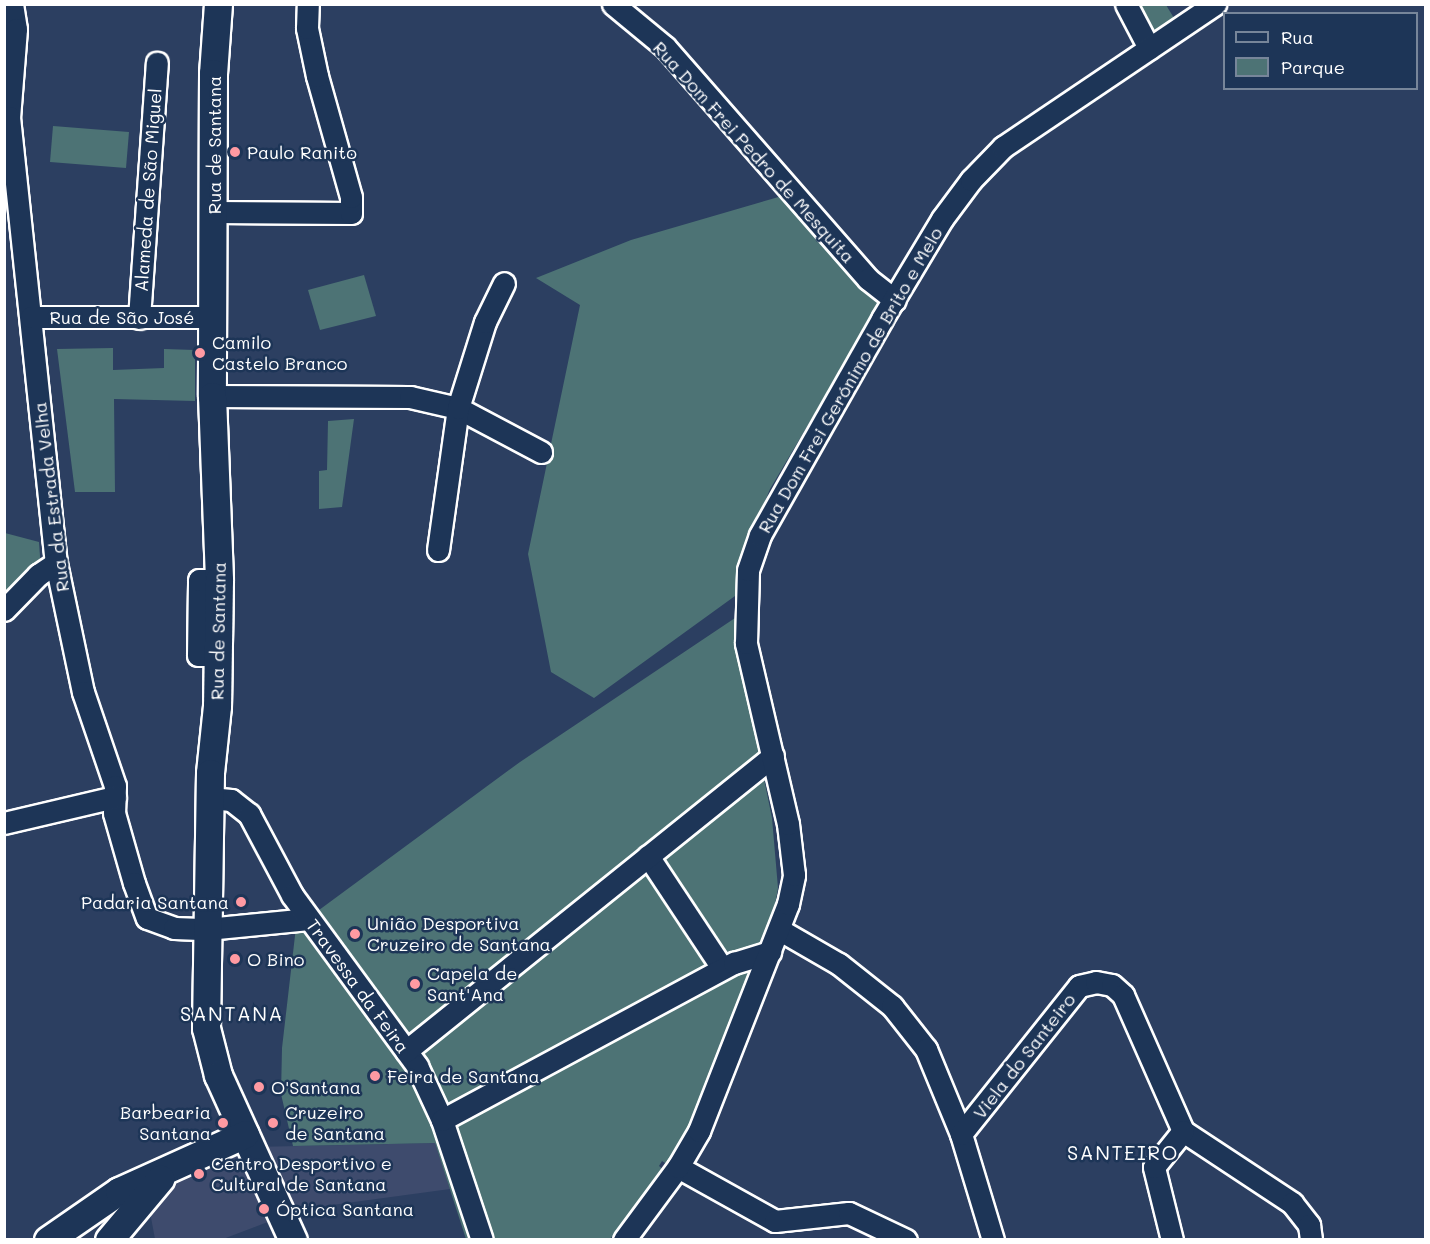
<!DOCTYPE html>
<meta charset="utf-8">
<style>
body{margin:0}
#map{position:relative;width:1430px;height:1244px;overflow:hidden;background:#2c3f61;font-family:Mali,sans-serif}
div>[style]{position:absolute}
.built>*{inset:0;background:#3e4b6d}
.green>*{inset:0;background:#4d7375}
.roads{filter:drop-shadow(2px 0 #fff) drop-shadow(-2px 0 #fff) drop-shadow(0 2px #fff) drop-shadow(0 -2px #fff)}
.minor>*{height:21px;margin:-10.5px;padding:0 10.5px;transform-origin:10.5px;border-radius:10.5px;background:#1d3557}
.major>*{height:27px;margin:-13.5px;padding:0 13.5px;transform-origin:13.5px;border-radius:13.5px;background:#1d3557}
.dots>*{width:16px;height:16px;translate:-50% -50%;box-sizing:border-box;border:3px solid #1d3557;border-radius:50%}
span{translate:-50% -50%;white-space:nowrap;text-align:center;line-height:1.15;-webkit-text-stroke:5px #1d3557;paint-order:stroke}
.street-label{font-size:18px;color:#fff}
.poi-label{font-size:18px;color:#fff}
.left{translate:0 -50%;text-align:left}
.right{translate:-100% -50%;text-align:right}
.neighbourhood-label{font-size:20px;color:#fff;letter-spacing:1.5px}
.frame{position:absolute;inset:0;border:6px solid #fff;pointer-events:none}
.legend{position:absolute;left:1223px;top:12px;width:195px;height:78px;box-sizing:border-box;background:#1d3557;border:2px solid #77869a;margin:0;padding:8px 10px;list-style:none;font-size:18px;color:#fff}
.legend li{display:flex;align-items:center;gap:12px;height:30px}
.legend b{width:30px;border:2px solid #77869a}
</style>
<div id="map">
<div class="built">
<i style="clip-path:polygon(245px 1136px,281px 1217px,223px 1239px,155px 1239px,150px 1212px,141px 1202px)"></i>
<i style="clip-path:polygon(435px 1143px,450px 1189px,295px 1210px,284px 1215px,253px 1147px)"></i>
</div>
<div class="green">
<i style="clip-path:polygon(1132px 5px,1166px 5px,1174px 18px,1147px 38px)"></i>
<i style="clip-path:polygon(53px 126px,129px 132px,126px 168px,50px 162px)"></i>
<i style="clip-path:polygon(782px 196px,879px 305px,770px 489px,738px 565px,735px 596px,594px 698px,551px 672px,528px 554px,580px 305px,536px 278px,631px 240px)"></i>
<i style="clip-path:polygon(364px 275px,376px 316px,320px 330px,308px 290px)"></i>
<i style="clip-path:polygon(113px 348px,113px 370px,164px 368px,164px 349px,195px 350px,195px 401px,114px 399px,115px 492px,75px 492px,57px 349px)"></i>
<i style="clip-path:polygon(354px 419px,342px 507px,319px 509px,319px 471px,327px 470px,328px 421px)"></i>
<i style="clip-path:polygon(5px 533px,39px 542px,41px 570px,5px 615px)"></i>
<i style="clip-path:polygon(738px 616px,741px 666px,772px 818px,778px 888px,773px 916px,683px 1139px,668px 1165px,662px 1161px,659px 1166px,664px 1170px,610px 1239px,466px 1239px,435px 1143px,293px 1146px,281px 1094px,282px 1048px,296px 927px,520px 762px)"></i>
</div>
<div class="roads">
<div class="minor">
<i style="left:12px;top:4px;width:25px;rotate:81deg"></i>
<i style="left:16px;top:29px;width:88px;rotate:94.5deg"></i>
<i style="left:9px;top:117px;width:448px;rotate:84deg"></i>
<i style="left:56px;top:563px;width:132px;rotate:78.2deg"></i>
<i style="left:83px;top:692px;width:99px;rotate:71.2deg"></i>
<i style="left:115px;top:786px;width:27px;rotate:92deg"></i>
<i style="left:114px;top:813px;width:73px;rotate:74.1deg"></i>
<i style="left:134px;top:883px;width:37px;rotate:70deg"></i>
<i style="left:147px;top:918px;width:29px;rotate:20deg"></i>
<i style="left:174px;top:928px;width:33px;rotate:2deg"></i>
<i style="left:207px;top:929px;width:102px;rotate:-5.6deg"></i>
<i style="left:613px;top:4px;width:67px;rotate:39.6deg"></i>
<i style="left:665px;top:47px;width:308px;rotate:48.8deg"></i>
<i style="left:868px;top:279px;width:34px;rotate:38deg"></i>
<i style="left:1126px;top:4px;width:50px;rotate:62.4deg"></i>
<i style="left:214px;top:212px;width:137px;rotate:0.4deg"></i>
<i style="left:351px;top:213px;width:16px;rotate:-90deg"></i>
<i style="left:351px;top:197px;width:126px;rotate:-105.7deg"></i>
<i style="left:317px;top:76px;width:49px;rotate:-101.8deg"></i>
<i style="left:307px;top:28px;width:24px;rotate:-88deg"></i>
<i style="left:31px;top:317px;width:182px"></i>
<i style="left:139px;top:318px;width:256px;rotate:-86deg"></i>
<i style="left:212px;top:396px;width:198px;rotate:0.3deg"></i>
<i style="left:410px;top:397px;width:49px;rotate:12.9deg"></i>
<i style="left:458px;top:408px;width:94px;rotate:27.9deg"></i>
<i style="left:438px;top:550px;width:143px;rotate:-82deg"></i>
<i style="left:458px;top:408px;width:90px;rotate:-72.6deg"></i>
<i style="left:485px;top:322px;width:43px;rotate:-64deg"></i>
<i style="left:4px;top:610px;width:49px;rotate:-45.8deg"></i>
<i style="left:38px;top:575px;width:22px;rotate:-34deg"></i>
<i style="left:218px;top:655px;width:20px;rotate:180deg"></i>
<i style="left:198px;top:655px;width:75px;rotate:-89.2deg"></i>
<i style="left:199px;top:580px;width:20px"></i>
<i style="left:209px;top:798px;width:22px;rotate:5deg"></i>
<i style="left:231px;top:800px;width:23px;rotate:38deg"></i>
<i style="left:249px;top:814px;width:92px;rotate:62deg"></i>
<i style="left:292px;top:895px;width:212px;rotate:53.8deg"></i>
<i style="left:417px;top:1066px;width:60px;rotate:65.2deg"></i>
<i style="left:442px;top:1120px;width:126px;rotate:71.6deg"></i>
<i style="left:4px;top:823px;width:114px;rotate:-13.2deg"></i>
<i style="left:648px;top:856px;width:134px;rotate:56.5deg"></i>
<i style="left:780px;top:930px;width:68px;rotate:30deg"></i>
<i style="left:839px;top:964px;width:68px;rotate:38.4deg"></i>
<i style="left:892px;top:1006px;width:55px;rotate:51.7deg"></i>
<i style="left:926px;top:1049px;width:92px;rotate:67.6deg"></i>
<i style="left:961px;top:1134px;width:111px;rotate:73.2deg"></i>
<i style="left:406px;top:1051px;width:471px;rotate:-38.8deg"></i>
<i style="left:442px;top:1120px;width:332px;rotate:-28.3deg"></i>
<i style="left:734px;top:963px;width:38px;rotate:-17deg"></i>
<i style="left:961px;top:1134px;width:189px;rotate:-51.4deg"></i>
<i style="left:1079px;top:986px;width:17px;rotate:-13deg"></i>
<i style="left:1096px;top:982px;width:16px;rotate:11deg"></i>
<i style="left:1112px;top:985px;width:15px;rotate:42deg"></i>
<i style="left:1123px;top:995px;width:149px;rotate:66.2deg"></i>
<i style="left:1183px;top:1131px;width:131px;rotate:33.4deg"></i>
<i style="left:1292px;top:1203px;width:28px;rotate:52deg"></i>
<i style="left:1309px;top:1225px;width:15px;rotate:82deg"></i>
<i style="left:678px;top:1167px;width:111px;rotate:29.1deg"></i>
<i style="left:775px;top:1221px;width:74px;rotate:-6.2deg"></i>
<i style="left:849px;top:1213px;width:63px;rotate:25.3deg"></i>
<i style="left:624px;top:1240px;width:91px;rotate:-53.5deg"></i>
<i style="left:678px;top:1167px;width:42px;rotate:-59.7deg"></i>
<i style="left:699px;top:1131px;width:244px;rotate:-68.6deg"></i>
<i style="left:788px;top:904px;width:30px;rotate:-78deg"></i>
<i style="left:794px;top:875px;width:51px;rotate:-96.7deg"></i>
<i style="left:788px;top:824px;width:186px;rotate:-103.1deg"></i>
<i style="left:746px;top:643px;width:73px;rotate:-88.4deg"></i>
<i style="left:748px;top:570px;width:37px;rotate:-71deg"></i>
<i style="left:760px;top:535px;width:248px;rotate:-60.5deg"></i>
<i style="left:882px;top:319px;width:117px;rotate:-59deg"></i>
<i style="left:942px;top:219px;width:49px;rotate:-53.4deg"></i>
<i style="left:971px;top:180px;width:46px;rotate:-45.9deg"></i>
<i style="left:1003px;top:147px;width:256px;rotate:-34deg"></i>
<i style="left:1172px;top:1240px;width:75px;rotate:-103.9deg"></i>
<i style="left:1154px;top:1167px;width:46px;rotate:-51.1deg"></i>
</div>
<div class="major">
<i style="left:218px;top:4px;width:69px;rotate:94.1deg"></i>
<i style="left:213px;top:73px;width:323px;rotate:90.2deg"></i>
<i style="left:212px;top:396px;width:184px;rotate:87.8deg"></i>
<i style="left:219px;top:580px;width:126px;rotate:90.9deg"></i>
<i style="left:217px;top:706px;width:67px;rotate:96deg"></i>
<i style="left:210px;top:773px;width:255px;rotate:90.9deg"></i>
<i style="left:206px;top:1028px;width:49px;rotate:75.7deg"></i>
<i style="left:218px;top:1075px;width:181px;rotate:65.6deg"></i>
<i style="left:48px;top:1240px;width:86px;rotate:-34.6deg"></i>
<i style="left:119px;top:1191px;width:138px;rotate:-24.3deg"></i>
<i style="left:109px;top:1240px;width:80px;rotate:-50.1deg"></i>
</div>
</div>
<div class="dots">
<i style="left:235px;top:152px;background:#ff9aa2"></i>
<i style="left:200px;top:353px;background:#ff9aa2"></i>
<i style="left:241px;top:902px;background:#ff9aa2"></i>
<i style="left:355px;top:934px;background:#ff9aa2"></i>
<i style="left:235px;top:959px;background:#ff9aa2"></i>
<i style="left:415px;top:984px;background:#ff9aa2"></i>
<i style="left:375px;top:1076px;background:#ff9aa2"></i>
<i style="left:259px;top:1087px;background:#ff9aa2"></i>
<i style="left:223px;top:1123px;background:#ff9aa2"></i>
<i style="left:273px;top:1123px;background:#ff9aa2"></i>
<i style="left:199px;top:1174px;background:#ff9aa2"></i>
<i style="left:264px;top:1209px;background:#ff9aa2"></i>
</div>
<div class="street-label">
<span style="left:214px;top:145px;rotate:-90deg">Rua de Santana</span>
<span style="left:754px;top:152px;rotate:48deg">Rua Dom Frei Pedro de Mesquita</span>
<span style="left:148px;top:190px;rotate:-86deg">Alameda de São Miguel</span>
<span style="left:122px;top:317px">Rua de São José</span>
<span style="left:850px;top:380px;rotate:-60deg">Rua Dom Frei Gerónimo de Brito e Melo</span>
<span style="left:51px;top:497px;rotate:-97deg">Rua da Estrada Velha</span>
<span style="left:218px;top:631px;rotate:-89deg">Rua de Santana</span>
<span style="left:358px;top:986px;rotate:54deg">Travessa da Feira</span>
<span style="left:1024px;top:1056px;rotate:-52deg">Viela do Santeiro</span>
</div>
<div class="poi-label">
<span class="left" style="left:247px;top:152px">Paulo Ranito</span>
<span class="left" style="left:212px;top:353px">Camilo<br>Castelo Branco</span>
<span class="right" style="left:229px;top:902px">Padaria Santana</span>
<span class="left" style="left:367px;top:934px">União Desportiva<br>Cruzeiro de Santana</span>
<span class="left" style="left:247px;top:959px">O Bino</span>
<span class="left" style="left:427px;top:984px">Capela de<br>Sant'Ana</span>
<span class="left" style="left:387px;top:1076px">Feira de Santana</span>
<span class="left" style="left:271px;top:1087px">O'Santana</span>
<span class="right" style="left:211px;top:1123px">Barbearia<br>Santana</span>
<span class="left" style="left:285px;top:1123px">Cruzeiro<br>de Santana</span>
<span class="left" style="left:211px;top:1174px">Centro Desportivo e<br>Cultural de Santana</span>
<span class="left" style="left:276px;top:1209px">Óptica Santana</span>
</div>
<div class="neighbourhood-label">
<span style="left:232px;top:1013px">SANTANA</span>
<span style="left:1123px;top:1152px">SANTEIRO</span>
</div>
<div class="frame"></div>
<ul class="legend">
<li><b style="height:8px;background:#1d3557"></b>Rua</li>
<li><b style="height:16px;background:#4d7375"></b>Parque</li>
</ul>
</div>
